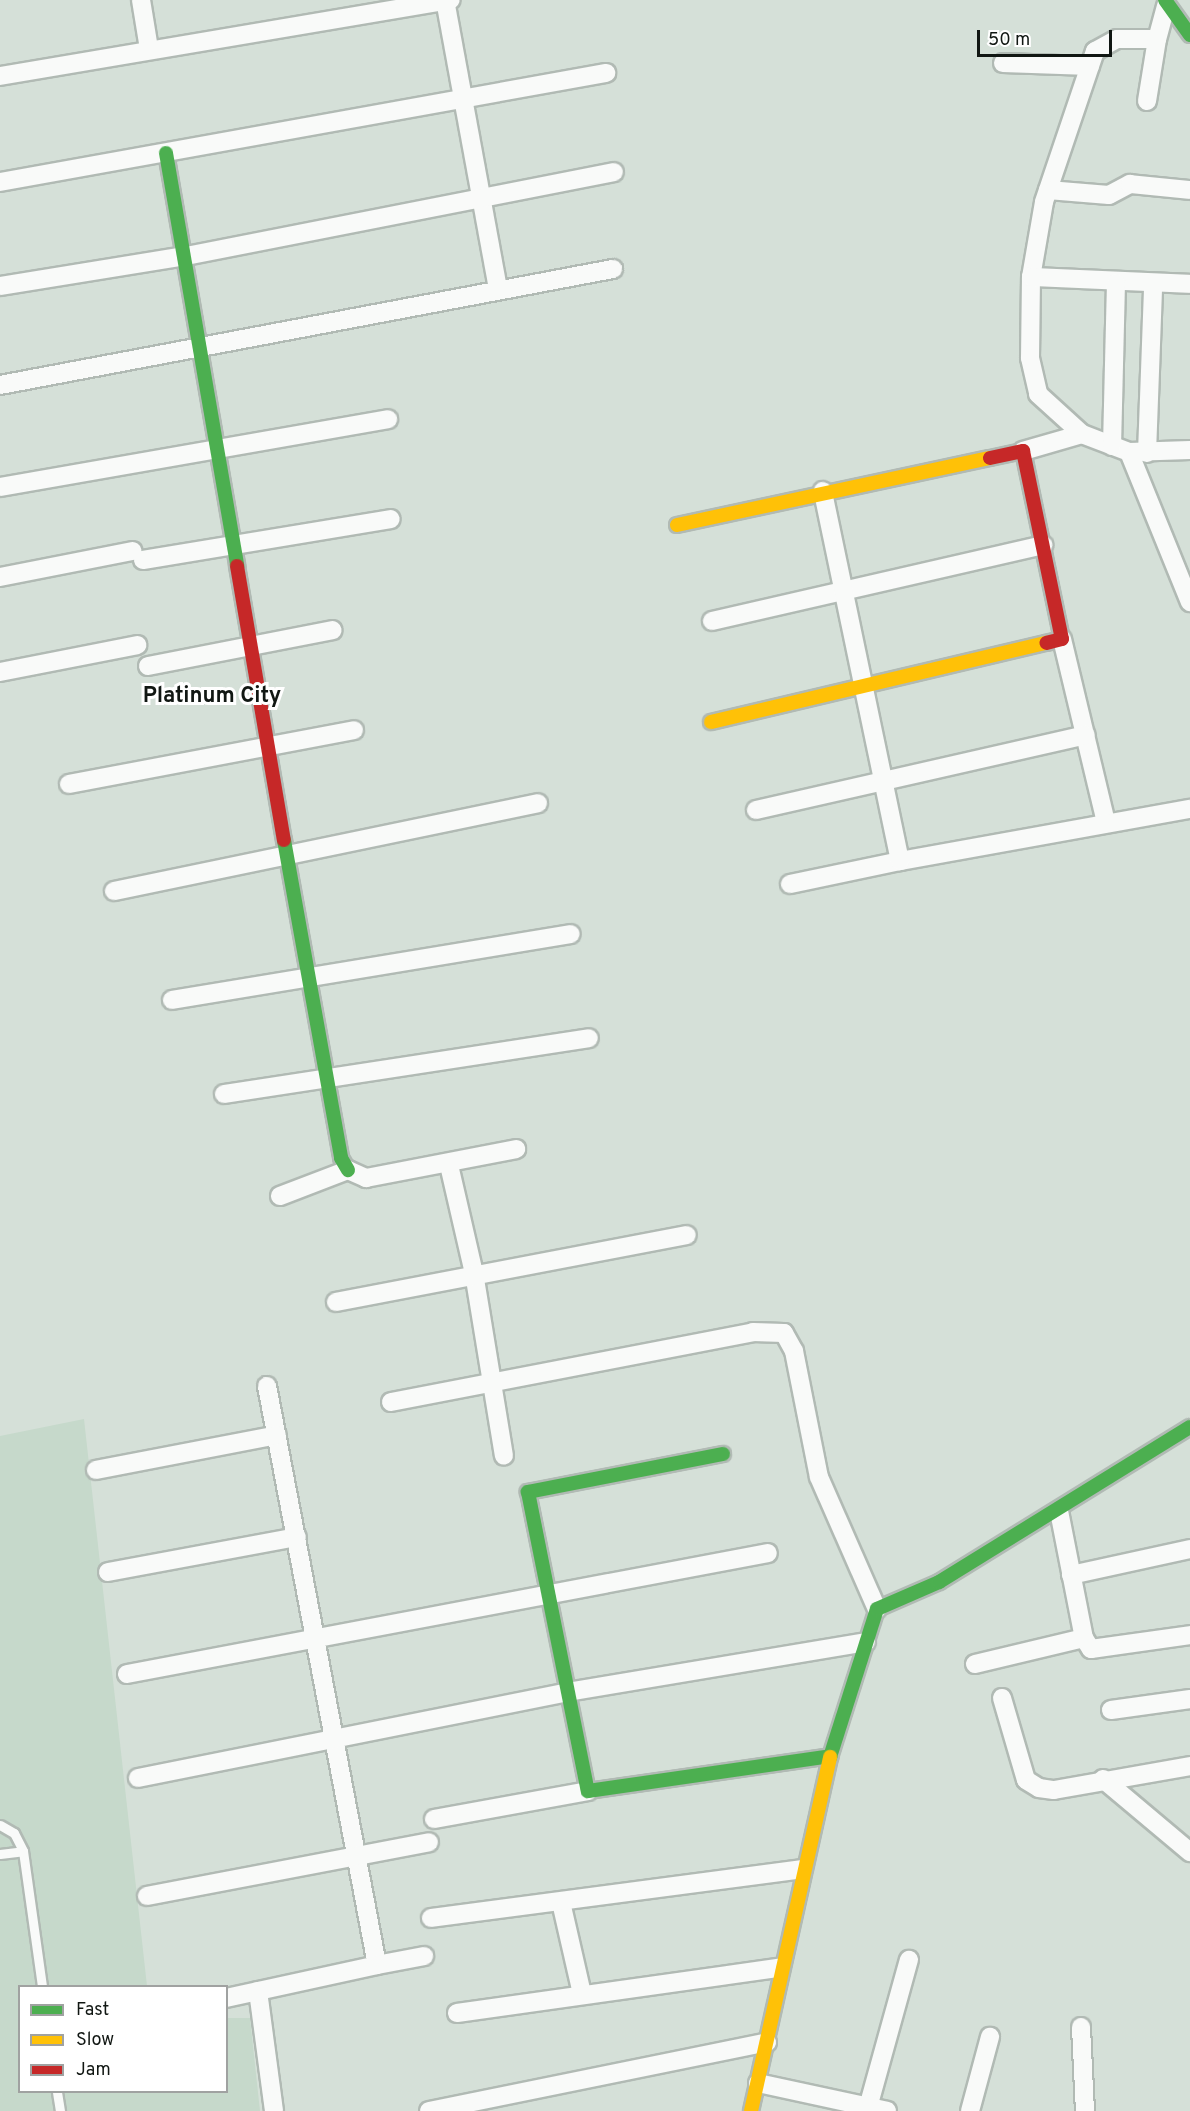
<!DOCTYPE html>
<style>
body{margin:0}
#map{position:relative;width:1190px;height:2111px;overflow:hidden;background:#d5e0d8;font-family:Overpass,sans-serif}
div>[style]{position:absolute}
.built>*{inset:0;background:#c6d9cb}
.roads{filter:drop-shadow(2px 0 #b1bab4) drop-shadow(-2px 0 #b1bab4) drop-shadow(0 2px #b1bab4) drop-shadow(0 -2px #b1bab4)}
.lane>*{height:9px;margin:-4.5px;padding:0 4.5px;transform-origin:4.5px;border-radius:4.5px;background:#f9faf9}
.street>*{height:18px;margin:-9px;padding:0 9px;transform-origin:9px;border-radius:9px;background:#f9faf9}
.fast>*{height:14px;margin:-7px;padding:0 7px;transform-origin:7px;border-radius:7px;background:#4caf50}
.slow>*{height:14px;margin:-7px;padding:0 7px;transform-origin:7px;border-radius:7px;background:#ffc107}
.jam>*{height:14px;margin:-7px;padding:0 7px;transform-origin:7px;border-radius:7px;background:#c62828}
span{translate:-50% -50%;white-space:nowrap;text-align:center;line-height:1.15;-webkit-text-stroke:6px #fff;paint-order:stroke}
.neighbourhood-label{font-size:22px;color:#111713;font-weight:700}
.legend{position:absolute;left:18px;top:1985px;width:210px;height:108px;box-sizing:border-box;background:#fff;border:2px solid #a0a2a1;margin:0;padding:8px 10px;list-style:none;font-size:18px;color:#111713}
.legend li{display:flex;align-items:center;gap:12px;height:30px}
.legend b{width:30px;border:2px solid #a0a2a1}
.scale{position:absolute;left:977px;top:30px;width:135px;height:27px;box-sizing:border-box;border:3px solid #111713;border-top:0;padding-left:8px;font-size:18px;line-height:21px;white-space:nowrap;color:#111713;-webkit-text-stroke:4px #fff;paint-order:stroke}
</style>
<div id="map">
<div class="built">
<i style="clip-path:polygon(84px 1419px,147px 1986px,20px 1986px,20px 2092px,226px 2092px,227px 2018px,250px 2018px,260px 2111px,0 2111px,0 1436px)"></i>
</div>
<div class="roads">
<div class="lane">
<i style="left:0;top:1825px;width:16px;rotate:30deg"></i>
<i style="left:14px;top:1833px;width:20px;rotate:63deg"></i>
<i style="left:23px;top:1851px;width:136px;rotate:82deg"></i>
<i style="left:0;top:1854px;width:23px;rotate:-7deg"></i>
<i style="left:57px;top:2092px;width:19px;rotate:81deg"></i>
</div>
<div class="street">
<i style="left:141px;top:0;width:50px;rotate:80.7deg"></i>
<i style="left:445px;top:0;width:294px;rotate:79.6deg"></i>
<i style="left:1166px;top:6px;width:34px;rotate:105deg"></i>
<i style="left:1157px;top:39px;width:40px;rotate:180deg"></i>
<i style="left:1117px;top:39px;width:25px;rotate:151deg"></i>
<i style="left:1095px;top:51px;width:159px;rotate:108.7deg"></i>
<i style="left:1044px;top:202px;width:76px;rotate:99.8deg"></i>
<i style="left:1031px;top:277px;width:81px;rotate:90.7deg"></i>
<i style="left:1030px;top:358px;width:37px;rotate:77deg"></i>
<i style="left:1038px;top:394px;width:59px;rotate:42.3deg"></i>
<i style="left:1082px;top:434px;width:50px;rotate:21deg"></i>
<i style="left:1129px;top:452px;width:61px;rotate:-1.9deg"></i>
<i style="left:1003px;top:63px;width:87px;rotate:2deg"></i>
<i style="left:0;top:76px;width:457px;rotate:-9.6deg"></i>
<i style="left:1147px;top:101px;width:63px;rotate:-80.8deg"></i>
<i style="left:0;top:182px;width:616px;rotate:-10.2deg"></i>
<i style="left:1048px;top:190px;width:61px;rotate:4.7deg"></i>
<i style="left:1109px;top:195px;width:24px;rotate:-28deg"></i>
<i style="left:1130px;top:184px;width:60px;rotate:5.7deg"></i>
<i style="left:1031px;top:277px;width:159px;rotate:2.5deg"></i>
<i style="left:0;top:286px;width:188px;rotate:-9.2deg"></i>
<i style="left:186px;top:256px;width:436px;rotate:-11.1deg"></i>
<i style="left:0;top:385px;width:624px;rotate:-10.72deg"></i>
<i style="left:1112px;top:446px;width:163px;rotate:-88.6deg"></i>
<i style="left:1023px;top:451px;width:61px;rotate:-16.1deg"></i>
<i style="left:1129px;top:452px;width:162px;rotate:67.9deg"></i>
<i style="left:1147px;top:453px;width:167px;rotate:-87.9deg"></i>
<i style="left:0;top:487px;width:394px;rotate:-9.9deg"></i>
<i style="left:143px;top:560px;width:251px;rotate:-9.4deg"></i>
<i style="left:0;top:577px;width:135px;rotate:-11.1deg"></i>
<i style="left:712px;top:621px;width:340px;rotate:-12.9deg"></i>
<i style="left:1062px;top:639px;width:188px;rotate:76.5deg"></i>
<i style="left:148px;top:666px;width:188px;rotate:-11deg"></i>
<i style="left:0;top:672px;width:140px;rotate:-11.1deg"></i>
<i style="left:69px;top:784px;width:290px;rotate:-10.7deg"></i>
<i style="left:756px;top:810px;width:338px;rotate:-12.8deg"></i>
<i style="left:900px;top:861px;width:295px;rotate:-10.2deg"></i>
<i style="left:790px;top:884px;width:112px;rotate:-11.8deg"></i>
<i style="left:900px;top:861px;width:378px;rotate:-101.8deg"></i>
<i style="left:114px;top:891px;width:433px;rotate:-11.7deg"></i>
<i style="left:172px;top:1000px;width:404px;rotate:-9.4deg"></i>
<i style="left:224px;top:1094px;width:369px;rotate:-8.7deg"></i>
<i style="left:449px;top:1165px;width:111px;rotate:77deg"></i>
<i style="left:474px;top:1273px;width:185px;rotate:80.7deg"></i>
<i style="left:280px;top:1196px;width:73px;rotate:-20.9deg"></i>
<i style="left:348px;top:1170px;width:20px;rotate:24deg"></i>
<i style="left:366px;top:1178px;width:153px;rotate:-10.9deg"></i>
<i style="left:336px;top:1302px;width:357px;rotate:-10.8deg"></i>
<i style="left:267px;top:1386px;width:589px;rotate:79.24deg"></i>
<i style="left:377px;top:1965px;width:48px;rotate:-10.8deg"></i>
<i style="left:391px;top:1402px;width:369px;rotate:-10.9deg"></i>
<i style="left:753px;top:1332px;width:31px;rotate:2deg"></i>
<i style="left:784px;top:1333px;width:21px;rotate:61deg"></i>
<i style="left:794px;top:1351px;width:128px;rotate:78.8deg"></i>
<i style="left:819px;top:1477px;width:144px;rotate:66.3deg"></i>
<i style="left:96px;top:1470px;width:184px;rotate:-10.9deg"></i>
<i style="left:1059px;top:1511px;width:129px;rotate:78.9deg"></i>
<i style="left:1084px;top:1638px;width:13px;rotate:58deg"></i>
<i style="left:1091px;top:1649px;width:100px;rotate:-8deg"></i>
<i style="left:108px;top:1572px;width:192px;rotate:-10.5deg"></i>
<i style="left:1071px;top:1575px;width:122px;rotate:-12.3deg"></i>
<i style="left:975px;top:1664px;width:112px;rotate:-13.4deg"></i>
<i style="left:127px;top:1674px;width:652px;rotate:-10.69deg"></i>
<i style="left:1002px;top:1698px;width:85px;rotate:73.7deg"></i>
<i style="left:1026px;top:1780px;width:15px;rotate:32deg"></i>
<i style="left:1039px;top:1788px;width:15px;rotate:8deg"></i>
<i style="left:1054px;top:1790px;width:138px;rotate:-10deg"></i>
<i style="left:1111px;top:1710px;width:80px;rotate:-7.9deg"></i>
<i style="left:138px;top:1778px;width:439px;rotate:-11.3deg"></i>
<i style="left:568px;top:1692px;width:302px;rotate:-9.5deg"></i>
<i style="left:1103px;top:1779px;width:114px;rotate:40deg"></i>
<i style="left:434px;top:1819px;width:157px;rotate:-10.3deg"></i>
<i style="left:147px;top:1896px;width:287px;rotate:-10.8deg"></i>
<i style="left:561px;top:1902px;width:94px;rotate:77.1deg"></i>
<i style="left:431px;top:1918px;width:374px;rotate:-7.5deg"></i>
<i style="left:258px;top:1991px;width:121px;rotate:82.4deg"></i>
<i style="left:226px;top:1998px;width:155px;rotate:-12.3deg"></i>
<i style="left:457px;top:2013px;width:325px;rotate:-8deg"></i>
<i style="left:1081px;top:2027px;width:84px;rotate:87.3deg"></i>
<i style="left:758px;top:2083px;width:132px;rotate:12.2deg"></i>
<i style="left:429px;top:2111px;width:345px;rotate:-11.5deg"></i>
<i style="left:867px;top:2111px;width:157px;rotate:-74.5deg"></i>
<i style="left:970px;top:2111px;width:77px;rotate:-74.9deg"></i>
</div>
<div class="fast">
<i style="left:1165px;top:0;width:43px;rotate:54.5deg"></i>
<i style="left:166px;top:153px;width:419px;rotate:80.2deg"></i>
<i style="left:284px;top:840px;width:323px;rotate:79.8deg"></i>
<i style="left:341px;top:1158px;width:14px;rotate:60deg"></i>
<i style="left:723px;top:1454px;width:199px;rotate:169deg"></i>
<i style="left:528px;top:1492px;width:305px;rotate:78.7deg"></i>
<i style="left:588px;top:1791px;width:245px;rotate:-8.2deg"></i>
<i style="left:830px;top:1757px;width:155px;rotate:-72.4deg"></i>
<i style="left:877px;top:1609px;width:68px;rotate:-23.5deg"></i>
<i style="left:939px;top:1582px;width:295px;rotate:-31.7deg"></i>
</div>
<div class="slow">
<i style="left:677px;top:525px;width:320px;rotate:-12.1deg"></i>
<i style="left:711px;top:722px;width:344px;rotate:-13.3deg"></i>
<i style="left:751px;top:2111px;width:363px;rotate:-77.4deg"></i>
</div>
<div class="jam">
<i style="left:990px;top:458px;width:34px;rotate:-12deg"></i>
<i style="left:1023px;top:451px;width:192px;rotate:78.3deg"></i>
<i style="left:1062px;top:639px;width:16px;rotate:166deg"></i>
<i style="left:237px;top:566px;width:278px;rotate:80.3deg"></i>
</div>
</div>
<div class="neighbourhood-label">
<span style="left:212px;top:697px">Platinum City</span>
</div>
<ul class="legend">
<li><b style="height:8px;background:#4caf50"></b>Fast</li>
<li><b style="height:8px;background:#ffc107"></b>Slow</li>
<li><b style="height:8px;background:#c62828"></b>Jam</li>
</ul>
<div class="scale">50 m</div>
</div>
